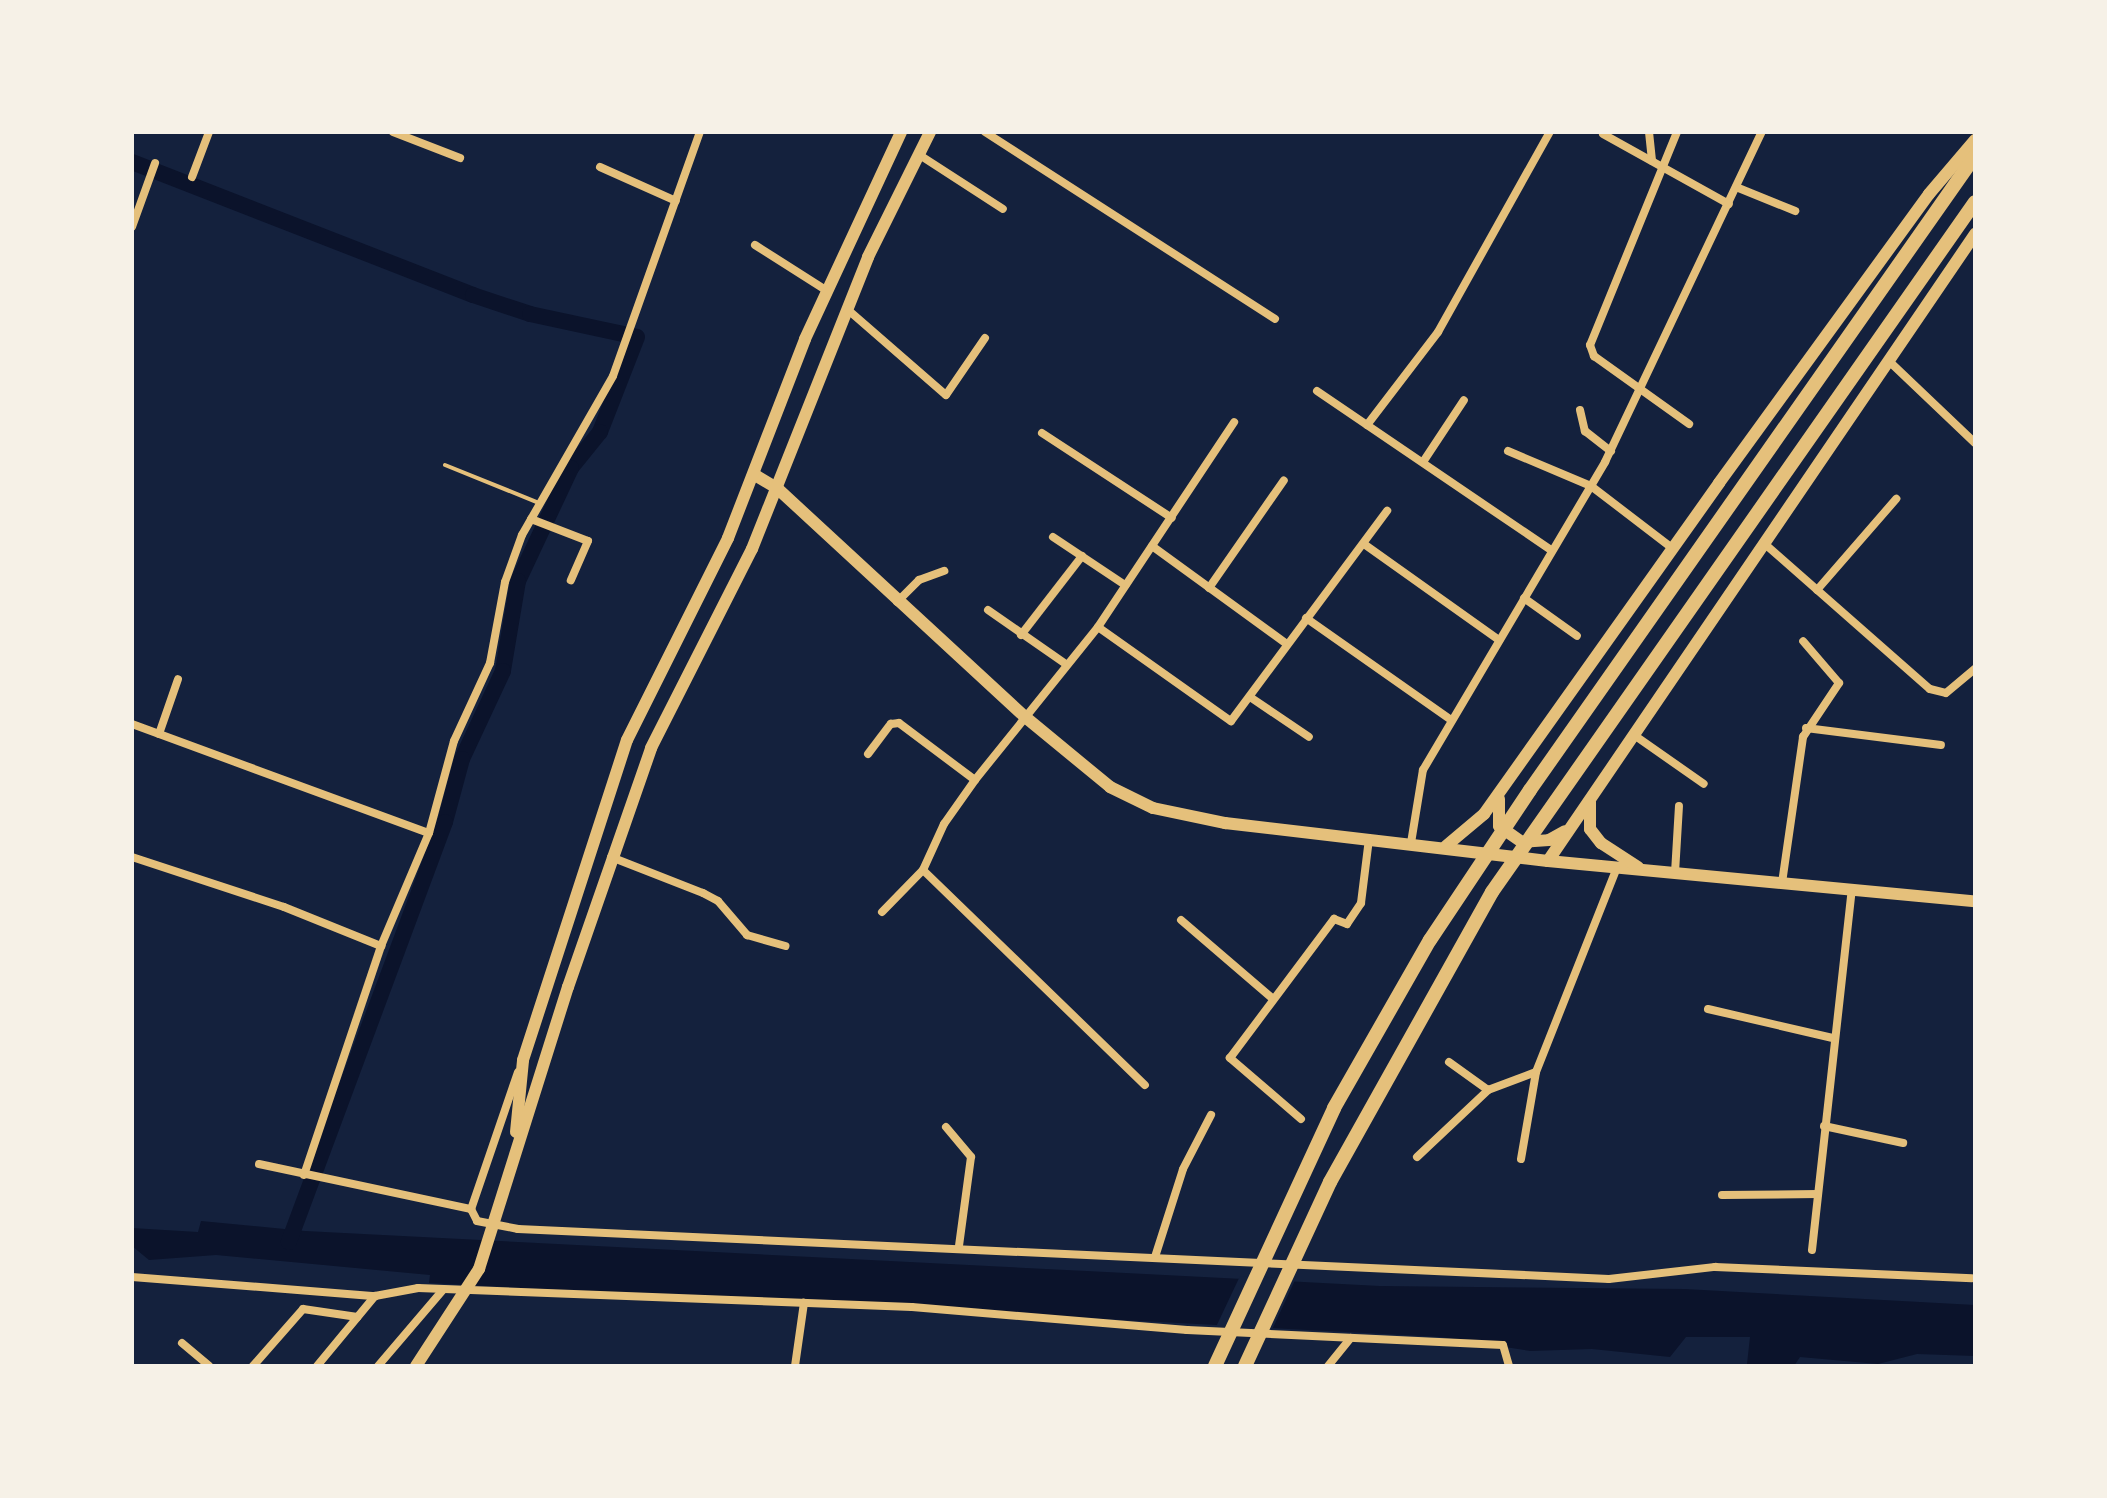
<!DOCTYPE html>
<style>
body{margin:0}
#map{position:relative;width:2107px;height:1498px;overflow:hidden;background:#14213d;font-family:"Asap Condensed",sans-serif}
div>[style]{position:absolute}
.water>*{inset:0;background:#0b132b}
.pier>*{inset:0;background:#14213d}
.canal>*{height:16px;margin:-8px;padding:0 8px;transform-origin:8px;border-radius:8px;background:#0b132b}
.service>*{height:4px;margin:-2px;padding:0 2px;transform-origin:2px;border-radius:2px;background:#e5c07b}
.minor>*{height:8px;margin:-4px;padding:0 4px;transform-origin:4px;border-radius:4px;background:#e5c07b}
.secondary>*{height:12px;margin:-6px;padding:0 6px;transform-origin:6px;border-radius:6px;background:#e5c07b}
.primary>*{height:14px;margin:-7px;padding:0 7px;transform-origin:7px;border-radius:7px;background:#e5c07b}
span{translate:-50% -50%;white-space:nowrap;text-align:center;line-height:1.15;-webkit-text-stroke:6px #f6f1e7;paint-order:stroke}
.frame{position:absolute;inset:0;border:134px solid #f6f1e7;pointer-events:none}
</style>
<div id="map">
<div class="water">
<i style="clip-path:polygon(201px 1221px,305px 1231px,1380px 1286px,1685px 1289px,1975px 1305px,1975px 1356px,1917px 1354px,1878px 1364px,1800px 1357px,1794px 1366px,1764px 1366px,1747px 1364px,1750px 1337px,1686px 1337px,1670px 1357px,1592px 1349px,1530px 1351px,1441px 1337px,429px 1283px,430px 1275px,216px 1255px,149px 1260px,132px 1246px,132px 1228px,198px 1232px)"></i>
</div>
<div class="pier">
<i style="clip-path:polygon(1240px 1276px,1296px 1278px,1271px 1332px,1215px 1329px)"></i>
</div>
<div class="canal">
<i style="left:132px;top:162px;width:366px;rotate:21.3deg"></i>
<i style="left:473px;top:295px;width:60px;rotate:18.4deg"></i>
<i style="left:530px;top:314px;width:109px;rotate:12.1deg"></i>
<i style="left:637px;top:337px;width:102px;rotate:111.3deg"></i>
<i style="left:600px;top:432px;width:46px;rotate:128.9deg"></i>
<i style="left:571px;top:468px;width:125px;rotate:115.1deg"></i>
<i style="left:518px;top:581px;width:91px;rotate:99.5deg"></i>
<i style="left:503px;top:671px;width:97px;rotate:115deg"></i>
<i style="left:462px;top:759px;width:65px;rotate:105.1deg"></i>
<i style="left:445px;top:822px;width:448px;rotate:110.4deg"></i>
</div>
<div class="service">
<i style="left:445px;top:465px;width:101px;rotate:22deg"></i>
</div>
<div class="minor">
<i style="left:393px;top:132px;width:72px;rotate:21.2deg"></i>
<i style="left:985px;top:132px;width:345px;rotate:32.8deg"></i>
<i style="left:1649px;top:132px;width:29px;rotate:84deg"></i>
<i style="left:1677px;top:132px;width:230px;rotate:112.2deg"></i>
<i style="left:1590px;top:345px;width:12px;rotate:70deg"></i>
<i style="left:1594px;top:356px;width:117px;rotate:35.6deg"></i>
<i style="left:1603px;top:134px;width:144px;rotate:29.1deg"></i>
<i style="left:918px;top:154px;width:101px;rotate:32.9deg"></i>
<i style="left:600px;top:167px;width:83px;rotate:24.1deg"></i>
<i style="left:192px;top:177px;width:48px;rotate:-69.3deg"></i>
<i style="left:1736px;top:187px;width:64px;rotate:22.1deg"></i>
<i style="left:132px;top:227px;width:68px;rotate:-70.2deg"></i>
<i style="left:755px;top:245px;width:84px;rotate:32.4deg"></i>
<i style="left:847px;top:309px;width:131px;rotate:41deg"></i>
<i style="left:946px;top:395px;width:69px;rotate:-55.6deg"></i>
<i style="left:1891px;top:363px;width:116px;rotate:43.6deg"></i>
<i style="left:1317px;top:391px;width:284px;rotate:34.2deg"></i>
<i style="left:1580px;top:410px;width:22px;rotate:77deg"></i>
<i style="left:1585px;top:431px;width:33px;rotate:38deg"></i>
<i style="left:1367px;top:425px;width:117px;rotate:-52.6deg"></i>
<i style="left:1438px;top:332px;width:229px;rotate:-60.8deg"></i>
<i style="left:1042px;top:433px;width:155px;rotate:33.2deg"></i>
<i style="left:1508px;top:451px;width:90px;rotate:22.9deg"></i>
<i style="left:1591px;top:486px;width:102px;rotate:37.4deg"></i>
<i style="left:1423px;top:462px;width:74px;rotate:-56.5deg"></i>
<i style="left:531px;top:519px;width:61px;rotate:21.1deg"></i>
<i style="left:588px;top:541px;width:43px;rotate:113.6deg"></i>
<i style="left:1053px;top:537px;width:87px;rotate:33.7deg"></i>
<i style="left:1364px;top:544px;width:166px;rotate:35.4deg"></i>
<i style="left:1766px;top:545px;width:218px;rotate:41.3deg"></i>
<i style="left:1930px;top:689px;width:16px;rotate:14deg"></i>
<i style="left:1946px;top:693px;width:38px;rotate:-40deg"></i>
<i style="left:1152px;top:546px;width:167px;rotate:36deg"></i>
<i style="left:1209px;top:588px;width:131px;rotate:-55.2deg"></i>
<i style="left:1817px;top:590px;width:121px;rotate:-49deg"></i>
<i style="left:1524px;top:598px;width:65px;rotate:35.6deg"></i>
<i style="left:897px;top:602px;width:31px;rotate:-45deg"></i>
<i style="left:919px;top:580px;width:27px;rotate:-20deg"></i>
<i style="left:988px;top:610px;width:96px;rotate:34.8deg"></i>
<i style="left:1306px;top:618px;width:177px;rotate:35.1deg"></i>
<i style="left:1098px;top:627px;width:163px;rotate:35.3deg"></i>
<i style="left:1231px;top:721px;width:262px;rotate:-53.4deg"></i>
<i style="left:1021px;top:635px;width:100px;rotate:-52.3deg"></i>
<i style="left:1250px;top:697px;width:71px;rotate:34.1deg"></i>
<i style="left:132px;top:724px;width:316px;rotate:20.2deg"></i>
<i style="left:1806px;top:728px;width:136px;rotate:7.2deg"></i>
<i style="left:159px;top:734px;width:58px;rotate:-70.9deg"></i>
<i style="left:1634px;top:735px;width:85px;rotate:35deg"></i>
<i style="left:868px;top:754px;width:38px;rotate:-53deg"></i>
<i style="left:891px;top:724px;width:8px;rotate:-7deg"></i>
<i style="left:899px;top:723px;width:95px;rotate:36.9deg"></i>
<i style="left:1411px;top:843px;width:74px;rotate:-80.7deg"></i>
<i style="left:1423px;top:770px;width:358px;rotate:-59.4deg"></i>
<i style="left:1605px;top:462px;width:365px;rotate:-64.6deg"></i>
<i style="left:132px;top:857px;width:160px;rotate:18.2deg"></i>
<i style="left:284px;top:907px;width:105px;rotate:21.9deg"></i>
<i style="left:611px;top:857px;width:99px;rotate:21.4deg"></i>
<i style="left:703px;top:893px;width:17px;rotate:28deg"></i>
<i style="left:718px;top:901px;width:45px;rotate:49.5deg"></i>
<i style="left:747px;top:935px;width:40px;rotate:16deg"></i>
<i style="left:923px;top:870px;width:309px;rotate:44.1deg"></i>
<i style="left:1675px;top:873px;width:67px;rotate:-86.6deg"></i>
<i style="left:1782px;top:883px;width:148px;rotate:-81.8deg"></i>
<i style="left:1803px;top:737px;width:65px;rotate:-56.3deg"></i>
<i style="left:1839px;top:683px;width:55px;rotate:-130.6deg"></i>
<i style="left:882px;top:912px;width:59px;rotate:-45.7deg"></i>
<i style="left:923px;top:870px;width:51px;rotate:-65.5deg"></i>
<i style="left:944px;top:824px;width:54px;rotate:-54.8deg"></i>
<i style="left:975px;top:780px;width:196px;rotate:-51.2deg"></i>
<i style="left:1098px;top:627px;width:246px;rotate:-56.4deg"></i>
<i style="left:1181px;top:920px;width:120px;rotate:40.6deg"></i>
<i style="left:1708px;top:1009px;width:128px;rotate:13.1deg"></i>
<i style="left:1449px;top:1062px;width:48px;rotate:35.7deg"></i>
<i style="left:1488px;top:1090px;width:51px;rotate:-20.6deg"></i>
<i style="left:518px;top:1072px;width:145px;rotate:108.9deg"></i>
<i style="left:471px;top:1209px;width:13px;rotate:63deg"></i>
<i style="left:477px;top:1221px;width:42px;rotate:11deg"></i>
<i style="left:518px;top:1229px;width:1092px;rotate:2.62deg"></i>
<i style="left:1609px;top:1279px;width:107px;rotate:-6.5deg"></i>
<i style="left:1715px;top:1267px;width:257px;rotate:2.5deg"></i>
<i style="left:1301px;top:1119px;width:94px;rotate:-139.3deg"></i>
<i style="left:1230px;top:1058px;width:174px;rotate:-53.2deg"></i>
<i style="left:1334px;top:919px;width:14px;rotate:21deg"></i>
<i style="left:1347px;top:924px;width:25px;rotate:-56deg"></i>
<i style="left:1361px;top:903px;width:64px;rotate:-82.9deg"></i>
<i style="left:1824px;top:1126px;width:81px;rotate:12.1deg"></i>
<i style="left:946px;top:1127px;width:39px;rotate:50deg"></i>
<i style="left:971px;top:1157px;width:90px;rotate:97.7deg"></i>
<i style="left:1417px;top:1157px;width:98px;rotate:-43.3deg"></i>
<i style="left:1521px;top:1159px;width:88px;rotate:-80.2deg"></i>
<i style="left:1536px;top:1072px;width:220px;rotate:-68.4deg"></i>
<i style="left:259px;top:1164px;width:217px;rotate:12deg"></i>
<i style="left:304px;top:1175px;width:242px;rotate:-71.4deg"></i>
<i style="left:381px;top:946px;width:123px;rotate:-67deg"></i>
<i style="left:429px;top:833px;width:95px;rotate:-74.8deg"></i>
<i style="left:454px;top:741px;width:86px;rotate:-65.2deg"></i>
<i style="left:490px;top:663px;width:82px;rotate:-79.5deg"></i>
<i style="left:505px;top:582px;width:50px;rotate:-70.1deg"></i>
<i style="left:522px;top:535px;width:183px;rotate:-60.2deg"></i>
<i style="left:613px;top:376px;width:259px;rotate:-70.4deg"></i>
<i style="left:1722px;top:1195px;width:96px;rotate:-0.6deg"></i>
<i style="left:1812px;top:1250px;width:363px;rotate:-83.7deg"></i>
<i style="left:1155px;top:1257px;width:92px;rotate:-72.3deg"></i>
<i style="left:1183px;top:1169px;width:61px;rotate:-62.6deg"></i>
<i style="left:132px;top:1277px;width:244px;rotate:4.5deg"></i>
<i style="left:375px;top:1296px;width:44px;rotate:-10.5deg"></i>
<i style="left:418px;top:1288px;width:494px;rotate:2.2deg"></i>
<i style="left:912px;top:1307px;width:276px;rotate:4.8deg"></i>
<i style="left:1187px;top:1330px;width:316px;rotate:2.7deg"></i>
<i style="left:1503px;top:1345px;width:22px;rotate:74deg"></i>
<i style="left:182px;top:1343px;width:35px;rotate:40deg"></i>
<i style="left:253px;top:1366px;width:76px;rotate:-48.7deg"></i>
<i style="left:303px;top:1309px;width:55px;rotate:8.4deg"></i>
<i style="left:317px;top:1366px;width:91px;rotate:-50.4deg"></i>
<i style="left:378px;top:1366px;width:100px;rotate:-49.5deg"></i>
<i style="left:795px;top:1366px;width:64px;rotate:-81.9deg"></i>
<i style="left:1328px;top:1366px;width:36px;rotate:-51deg"></i>
</div>
<div class="secondary">
<i style="left:755px;top:475px;width:27px;rotate:31deg"></i>
<i style="left:778px;top:489px;width:335px;rotate:42.7deg"></i>
<i style="left:1024px;top:716px;width:112px;rotate:39.5deg"></i>
<i style="left:1110px;top:787px;width:48px;rotate:26deg"></i>
<i style="left:1153px;top:808px;width:74px;rotate:11.8deg"></i>
<i style="left:1225px;top:823px;width:325px;rotate:6.7deg"></i>
<i style="left:1548px;top:861px;width:429px;rotate:5.4deg"></i>
<i style="left:1499px;top:799px;width:27px;rotate:90deg"></i>
<i style="left:1499px;top:826px;width:28px;rotate:35deg"></i>
<i style="left:1522px;top:842px;width:27px;rotate:-4deg"></i>
<i style="left:1549px;top:840px;width:18px;rotate:-29deg"></i>
<i style="left:1590px;top:802px;width:27px;rotate:90deg"></i>
<i style="left:1590px;top:829px;width:18px;rotate:52deg"></i>
<i style="left:1601px;top:843px;width:44px;rotate:33deg"></i>
<i style="left:1446px;top:846px;width:50px;rotate:-40.1deg"></i>
<i style="left:1484px;top:814px;width:406px;rotate:-54.6deg"></i>
<i style="left:1719px;top:483px;width:357px;rotate:-54deg"></i>
<i style="left:1929px;top:194px;width:71px;rotate:-49.6deg"></i>
<i style="left:1548px;top:861px;width:759px;rotate:-55.74deg"></i>
<i style="left:516px;top:1132px;width:72px;rotate:-84.4deg"></i>
<i style="left:523px;top:1060px;width:336px;rotate:-72deg"></i>
<i style="left:627px;top:740px;width:226px;rotate:-63.4deg"></i>
<i style="left:728px;top:538px;width:213px;rotate:-68.8deg"></i>
<i style="left:805px;top:339px;width:228px;rotate:-65.1deg"></i>
<i style="left:416px;top:1366px;width:116px;rotate:-57deg"></i>
<i style="left:479px;top:1269px;width:296px;rotate:-72.5deg"></i>
<i style="left:568px;top:987px;width:253px;rotate:-70.8deg"></i>
<i style="left:651px;top:748px;width:223px;rotate:-63.1deg"></i>
<i style="left:752px;top:549px;width:314px;rotate:-68.3deg"></i>
<i style="left:868px;top:257px;width:140px;rotate:-63.6deg"></i>
</div>
<div class="primary">
<i style="left:1215px;top:1366px;width:284px;rotate:-65.2deg"></i>
<i style="left:1334px;top:1108px;width:193px;rotate:-60.3deg"></i>
<i style="left:1430px;top:940px;width:180px;rotate:-56.3deg"></i>
<i style="left:1530px;top:790px;width:775px;rotate:-54.94deg"></i>
<i style="left:1245px;top:1366px;width:203px;rotate:-65.2deg"></i>
<i style="left:1330px;top:1182px;width:332px;rotate:-60.8deg"></i>
<i style="left:1492px;top:892px;width:842px;rotate:-55.01deg"></i>
</div>
<div class="frame"></div>
</div>
